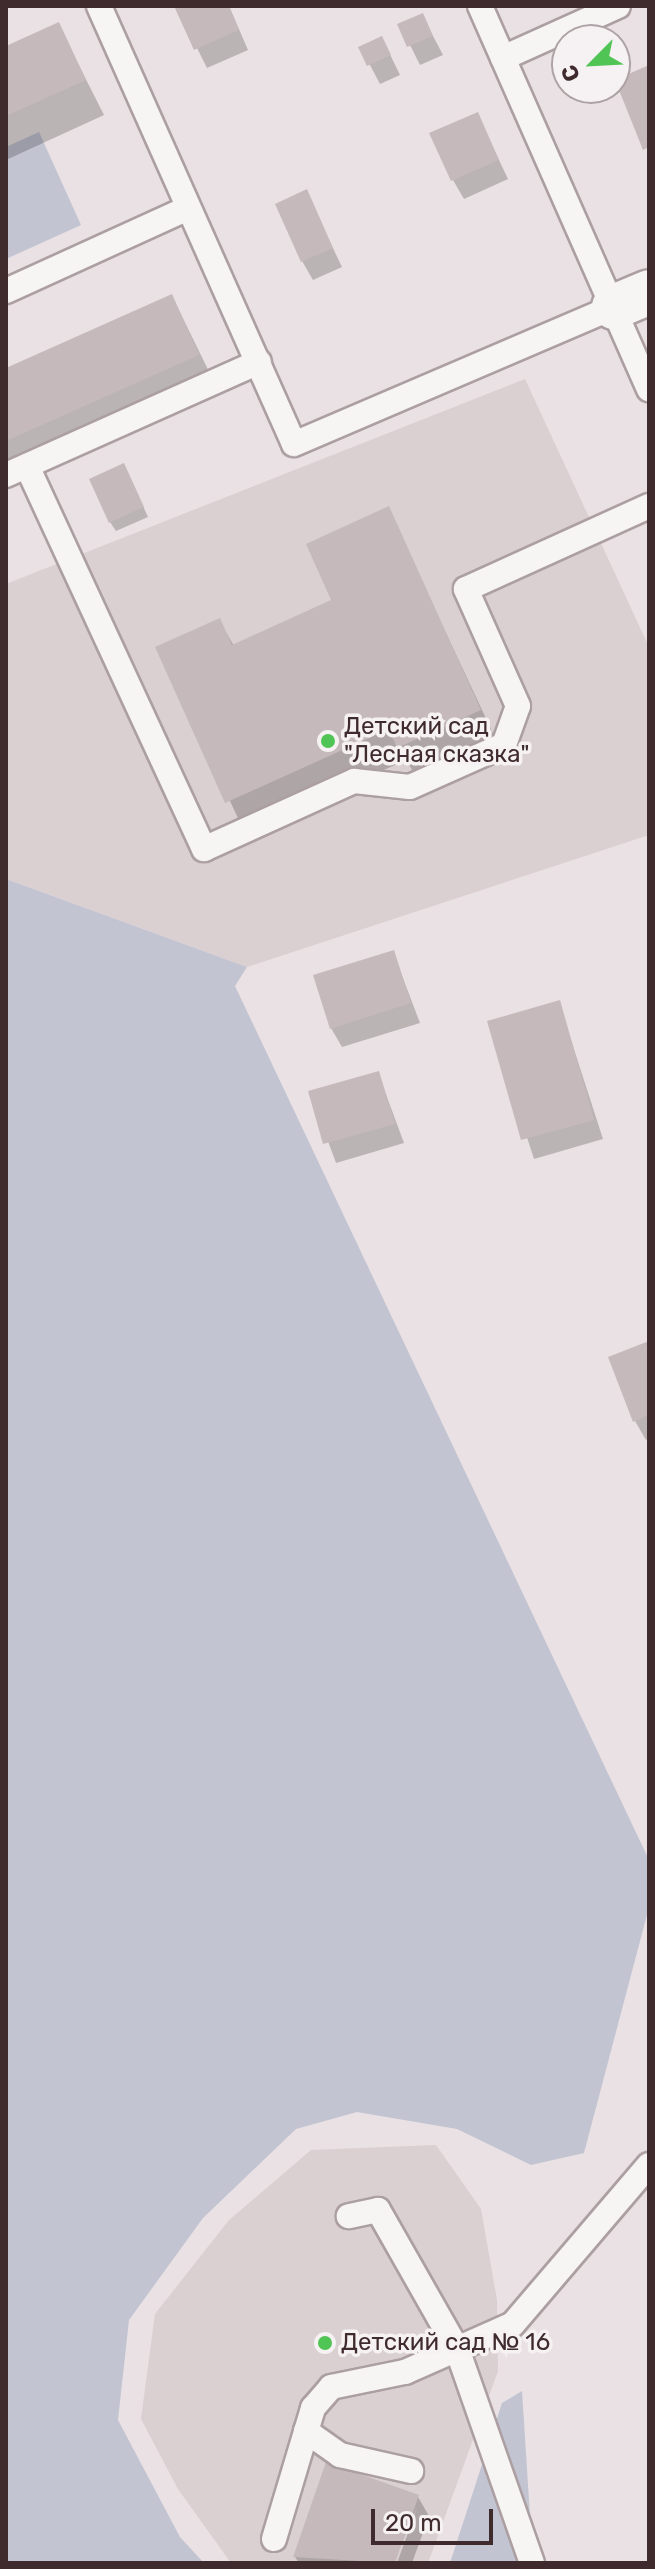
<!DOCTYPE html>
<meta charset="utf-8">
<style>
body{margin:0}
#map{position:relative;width:655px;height:2569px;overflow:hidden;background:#e9e1e3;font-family:Rubik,sans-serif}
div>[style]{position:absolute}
.built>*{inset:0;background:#dacfd1}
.green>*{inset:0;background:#c3c4d2}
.shadow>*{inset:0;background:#0003}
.building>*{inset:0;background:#c5b9bb}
.roads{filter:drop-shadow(2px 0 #ac9fa2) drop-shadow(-2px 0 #ac9fa2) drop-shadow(0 2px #ac9fa2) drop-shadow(0 -2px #ac9fa2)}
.lane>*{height:24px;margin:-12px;padding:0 12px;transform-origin:12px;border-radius:12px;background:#f7f4f4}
.street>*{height:44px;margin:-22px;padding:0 22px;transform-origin:22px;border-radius:22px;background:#f7f4f4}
.dots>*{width:22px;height:22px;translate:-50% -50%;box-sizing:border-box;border:4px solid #f6f1f2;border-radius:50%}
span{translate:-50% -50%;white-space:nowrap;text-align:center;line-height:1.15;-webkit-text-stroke:7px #f6f1f2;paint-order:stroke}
.poi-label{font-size:24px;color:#3f2b2e}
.left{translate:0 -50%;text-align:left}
.frame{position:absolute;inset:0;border:8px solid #3f2b2e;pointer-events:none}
.north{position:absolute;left:551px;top:24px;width:80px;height:80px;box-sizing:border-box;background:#f6f1f2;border:2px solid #ada2a4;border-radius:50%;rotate:246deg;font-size:22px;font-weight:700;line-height:32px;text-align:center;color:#3f2b2e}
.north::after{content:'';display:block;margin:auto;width:28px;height:36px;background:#50c454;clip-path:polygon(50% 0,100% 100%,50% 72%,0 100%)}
.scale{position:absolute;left:371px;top:2509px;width:122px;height:36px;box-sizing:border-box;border:4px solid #3f2b2e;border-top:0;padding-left:10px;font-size:24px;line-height:28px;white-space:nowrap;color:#3f2b2e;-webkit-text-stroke:6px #f6f1f2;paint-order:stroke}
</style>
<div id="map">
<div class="built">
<i style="clip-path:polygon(525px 379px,649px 647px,649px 835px,247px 967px,6px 879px,6px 584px)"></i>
<i style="clip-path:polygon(436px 2145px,481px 2209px,497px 2300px,498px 2371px,428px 2563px,231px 2563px,178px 2489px,141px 2419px,155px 2314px,229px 2220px,311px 2150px)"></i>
</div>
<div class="green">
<i style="clip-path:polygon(39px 132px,81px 225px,6px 259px,6px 147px)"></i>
<i style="clip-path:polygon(6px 879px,247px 967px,235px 986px,649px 1860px,649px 1907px,584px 2153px,531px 2165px,457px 2129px,357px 2112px,296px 2129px,203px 2218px,129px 2320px,118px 2420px,180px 2537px,204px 2563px,6px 2563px)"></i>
<i style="clip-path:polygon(522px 2391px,533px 2563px,450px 2563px,502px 2403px)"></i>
</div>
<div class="shadow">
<i style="clip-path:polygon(176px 6px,229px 6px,248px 50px,207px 68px)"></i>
<i style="clip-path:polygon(422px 15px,443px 55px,420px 65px,400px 25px)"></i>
<i style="clip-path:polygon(58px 24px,104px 115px,6px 160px,6px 48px)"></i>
<i style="clip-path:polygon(382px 38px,400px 75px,380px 84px,361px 48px)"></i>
<i style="clip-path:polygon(477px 114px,508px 179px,464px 199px,453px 180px)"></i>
<i style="clip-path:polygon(306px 192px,342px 267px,313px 280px,302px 261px)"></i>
<i style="clip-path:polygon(172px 296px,218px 390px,6px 485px,6px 371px)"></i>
<i style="clip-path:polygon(129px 475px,148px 517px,116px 531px,110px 522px)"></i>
<i style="clip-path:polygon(388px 509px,497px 742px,417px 778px,406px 760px,245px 833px,158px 648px,219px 620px,234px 646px,334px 601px)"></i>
<i style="clip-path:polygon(393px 952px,420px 1023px,342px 1047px,331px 1028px)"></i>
<i style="clip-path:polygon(559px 1003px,603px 1139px,534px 1159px,490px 1023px)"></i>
<i style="clip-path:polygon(378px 1073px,404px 1143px,336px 1163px,310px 1092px)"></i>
<i style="clip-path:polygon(649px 1344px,649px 1438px,646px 1440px,635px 1421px)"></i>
<i style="clip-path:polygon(418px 2497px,429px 2516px,412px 2563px,397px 2563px,417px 2508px,393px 2563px,299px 2563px,295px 2557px)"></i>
</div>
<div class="building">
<i style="clip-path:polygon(174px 6px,228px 6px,239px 30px,194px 50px)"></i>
<i style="clip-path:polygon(423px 13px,433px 36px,407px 47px,397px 24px)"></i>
<i style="clip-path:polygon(59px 22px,86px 80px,6px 116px,6px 46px)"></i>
<i style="clip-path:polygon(382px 36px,391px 55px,367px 66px,358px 47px)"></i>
<i style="clip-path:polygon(649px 65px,649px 147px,643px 150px,615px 80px)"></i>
<i style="clip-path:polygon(478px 112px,499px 160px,451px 181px,429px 133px)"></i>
<i style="clip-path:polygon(307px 189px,333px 248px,301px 262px,275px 204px)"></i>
<i style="clip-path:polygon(172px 294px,199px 355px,6px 441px,6px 368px)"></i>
<i style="clip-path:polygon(124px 463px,144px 507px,109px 523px,89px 479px)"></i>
<i style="clip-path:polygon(389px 506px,481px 710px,397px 748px,389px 729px,225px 803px,155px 647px,220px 618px,232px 645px,331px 600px,306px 544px)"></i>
<i style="clip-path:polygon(394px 950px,411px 1003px,330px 1029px,313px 975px)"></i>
<i style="clip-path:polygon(560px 1000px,594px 1120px,521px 1140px,487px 1021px)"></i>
<i style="clip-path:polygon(379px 1071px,395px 1124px,323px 1144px,308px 1091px)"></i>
<i style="clip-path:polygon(649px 1341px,649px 1415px,633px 1422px,608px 1357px)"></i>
<i style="clip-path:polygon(326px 2462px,419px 2495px,395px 2563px,293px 2557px)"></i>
</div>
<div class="roads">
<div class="lane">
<i style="left:99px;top:6px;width:479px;rotate:66deg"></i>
<i style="left:294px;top:444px;width:348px;rotate:-23.2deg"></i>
<i style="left:480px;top:6px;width:419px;rotate:66.2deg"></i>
<i style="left:503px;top:58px;width:126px;rotate:-24.3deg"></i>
<i style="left:6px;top:291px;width:200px;rotate:-24.5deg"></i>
<i style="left:27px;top:466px;width:422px;rotate:65.2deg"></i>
<i style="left:204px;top:849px;width:165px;rotate:-24.4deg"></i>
<i style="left:354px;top:781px;width:56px;rotate:6.1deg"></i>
<i style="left:410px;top:787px;width:103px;rotate:-24.1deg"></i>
<i style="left:504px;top:745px;width:41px;rotate:-70.3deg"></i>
<i style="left:518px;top:706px;width:128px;rotate:-114deg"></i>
<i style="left:466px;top:589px;width:201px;rotate:-24.4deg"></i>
<i style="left:6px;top:475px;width:277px;rotate:-24.1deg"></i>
<i style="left:306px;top:2431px;width:42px;rotate:35.2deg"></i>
<i style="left:340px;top:2455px;width:73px;rotate:12.7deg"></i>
<i style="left:274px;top:2539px;width:137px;rotate:-73.4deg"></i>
<i style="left:313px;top:2408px;width:28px;rotate:-49deg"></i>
<i style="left:331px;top:2387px;width:76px;rotate:-11.5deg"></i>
<i style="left:405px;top:2372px;width:57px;rotate:-23.9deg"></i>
<i style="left:457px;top:2349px;width:160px;rotate:-119.6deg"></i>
<i style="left:378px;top:2210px;width:30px;rotate:168deg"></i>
<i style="left:532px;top:2563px;width:227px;rotate:-109.3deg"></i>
<i style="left:457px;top:2349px;width:61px;rotate:-24.1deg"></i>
<i style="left:513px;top:2324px;width:209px;rotate:-49.5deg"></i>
</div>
<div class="street">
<i style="left:614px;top:307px;width:38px;rotate:-23deg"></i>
</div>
</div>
<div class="dots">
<i style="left:328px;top:741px;background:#50c454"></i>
<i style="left:325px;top:2343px;background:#50c454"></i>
</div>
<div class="poi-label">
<span class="left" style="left:344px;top:741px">Детский сад<br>"Лесная сказка"</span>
<span class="left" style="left:341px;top:2343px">Детский сад № 16</span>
</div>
<div class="frame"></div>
<div class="north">С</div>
<div class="scale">20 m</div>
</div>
